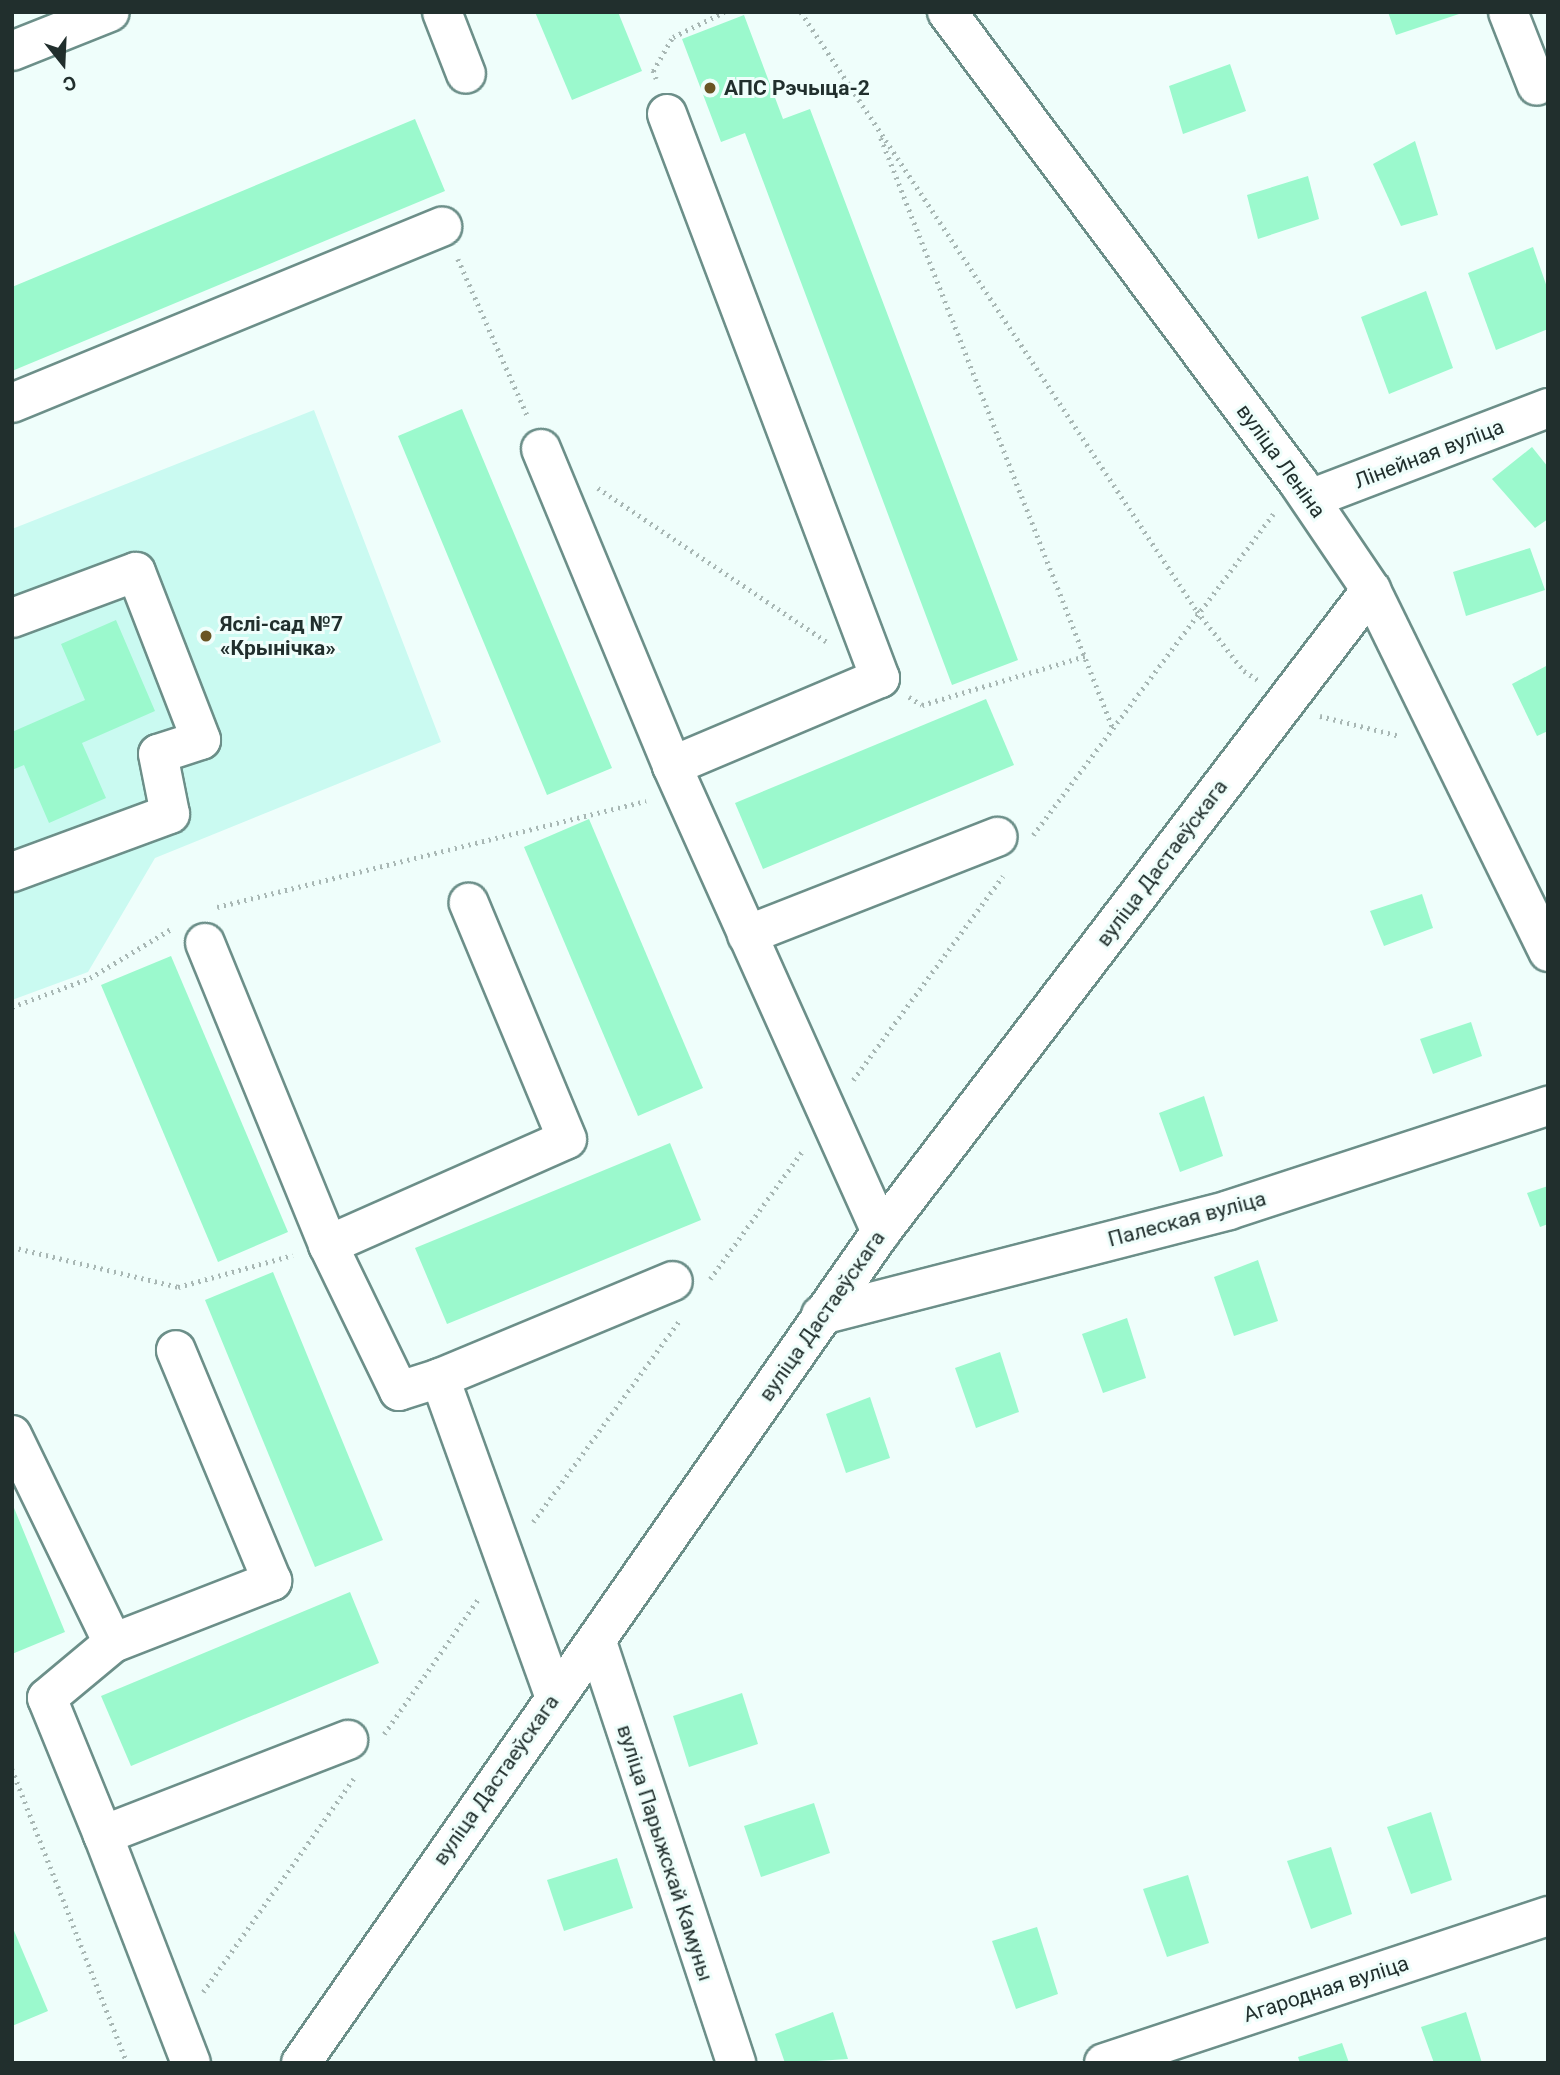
<!DOCTYPE html>
<meta charset="utf-8">
<style>
body{margin:0}
#map{position:relative;width:1560px;height:2075px;overflow:hidden;background:#effefb;font-family:Roboto,sans-serif}
div>[style]{position:absolute}
.built>*{inset:0;background:#cafaf1}
.building>*{inset:0;background:#9bf9cd}
.path>*{height:4.5px;margin-top:-2.25px;transform-origin:0;background:repeating-linear-gradient(90deg,#a8b7b4 0 2px,transparent 0 7px)}
.roads{filter:drop-shadow(2px 0 #6c8f89) drop-shadow(-2px 0 #6c8f89) drop-shadow(0 2px #6c8f89) drop-shadow(0 -2px #6c8f89)}
.minor>*{height:38px;margin:-19px;padding:0 19px;transform-origin:19px;border-radius:19px;background:#fff}
.dots>*{width:19px;height:19px;translate:-50% -50%;box-sizing:border-box;border:4px solid #effefb;border-radius:50%}
span{translate:-50% -50%;white-space:nowrap;text-align:center;line-height:1.15;-webkit-text-stroke:6px #effefb;paint-order:stroke}
.poi-label{font-size:21px;color:#212f2d;font-weight:700}
.left{translate:0 -50%;text-align:left}
.street-label{font-size:21px;color:#212f2d}
.frame{position:absolute;inset:0;border:14px solid #212f2d;pointer-events:none}
.north{position:absolute;left:28px;top:28px;width:70px;height:70px;-webkit-text-stroke:5px #effefb;paint-order:stroke;rotate:162deg;font-size:19px;font-weight:700;line-height:28px;text-align:center;color:#212f2d}
.north::after{content:'';display:block;margin:auto;width:24px;height:32px;background:#212f2d;clip-path:polygon(50% 0,100% 100%,50% 72%,0 100%)}
</style>
<div id="map">
<div class="built">
<i style="clip-path:polygon(314px 410px,441px 742px,155px 858px,88px 972px,12px 1000px,12px 529px)"></i>
</div>
<div class="building">
<i style="clip-path:polygon(535px 12px,618px 12px,642px 71px,572px 100px)"></i>
<i style="clip-path:polygon(1388px 12px,1462px 12px,1462px 13px,1396px 35px)"></i>
<i style="clip-path:polygon(744px 15px,783px 119px,810px 109px,1018px 660px,952px 685px,745px 133px,721px 142px,682px 39px)"></i>
<i style="clip-path:polygon(1230px 64px,1246px 111px,1183px 134px,1169px 86px)"></i>
<i style="clip-path:polygon(415px 119px,445px 191px,12px 371px,12px 287px)"></i>
<i style="clip-path:polygon(1415px 141px,1438px 215px,1401px 226px,1373px 164px)"></i>
<i style="clip-path:polygon(1308px 176px,1319px 219px,1258px 239px,1247px 195px)"></i>
<i style="clip-path:polygon(1533px 247px,1548px 290px,1548px 329px,1496px 350px,1468px 273px)"></i>
<i style="clip-path:polygon(1426px 291px,1453px 368px,1389px 394px,1361px 317px)"></i>
<i style="clip-path:polygon(462px 409px,612px 768px,547px 795px,398px 436px)"></i>
<i style="clip-path:polygon(1532px 447px,1548px 467px,1548px 519px,1535px 528px,1492px 479px)"></i>
<i style="clip-path:polygon(1530px 548px,1545px 590px,1466px 616px,1453px 572px)"></i>
<i style="clip-path:polygon(116px 620px,155px 711px,82px 743px,106px 798px,49px 823px,24px 765px,12px 770px,12px 732px,85px 700px,61px 644px)"></i>
<i style="clip-path:polygon(1548px 665px,1548px 731px,1537px 736px,1512px 684px)"></i>
<i style="clip-path:polygon(986px 699px,1014px 765px,763px 869px,735px 803px)"></i>
<i style="clip-path:polygon(589px 819px,703px 1088px,638px 1116px,524px 847px)"></i>
<i style="clip-path:polygon(1422px 894px,1433px 928px,1384px 946px,1370px 911px)"></i>
<i style="clip-path:polygon(171px 956px,288px 1232px,218px 1262px,101px 985px)"></i>
<i style="clip-path:polygon(1471px 1022px,1482px 1056px,1433px 1074px,1420px 1039px)"></i>
<i style="clip-path:polygon(1204px 1096px,1223px 1156px,1180px 1172px,1159px 1113px)"></i>
<i style="clip-path:polygon(670px 1143px,701px 1220px,447px 1324px,415px 1248px)"></i>
<i style="clip-path:polygon(1548px 1186px,1548px 1224px,1540px 1227px,1527px 1193px)"></i>
<i style="clip-path:polygon(1258px 1260px,1278px 1321px,1234px 1336px,1214px 1277px)"></i>
<i style="clip-path:polygon(273px 1272px,383px 1540px,315px 1567px,205px 1300px)"></i>
<i style="clip-path:polygon(1127px 1318px,1146px 1378px,1103px 1393px,1082px 1334px)"></i>
<i style="clip-path:polygon(1000px 1352px,1019px 1412px,976px 1428px,955px 1368px)"></i>
<i style="clip-path:polygon(870px 1397px,890px 1458px,846px 1473px,826px 1414px)"></i>
<i style="clip-path:polygon(12px 1503px,65px 1632px,12px 1654px)"></i>
<i style="clip-path:polygon(350px 1592px,379px 1663px,131px 1766px,101px 1696px)"></i>
<i style="clip-path:polygon(742px 1693px,758px 1744px,689px 1767px,673px 1716px)"></i>
<i style="clip-path:polygon(814px 1803px,830px 1853px,761px 1877px,744px 1826px)"></i>
<i style="clip-path:polygon(1431px 1812px,1452px 1880px,1411px 1894px,1387px 1827px)"></i>
<i style="clip-path:polygon(1331px 1847px,1352px 1914px,1311px 1929px,1287px 1861px)"></i>
<i style="clip-path:polygon(617px 1858px,633px 1908px,564px 1931px,547px 1880px)"></i>
<i style="clip-path:polygon(1188px 1875px,1209px 1943px,1167px 1957px,1143px 1889px)"></i>
<i style="clip-path:polygon(12px 1926px,48px 2011px,12px 2026px)"></i>
<i style="clip-path:polygon(1037px 1927px,1058px 1994px,1016px 2009px,992px 1941px)"></i>
<i style="clip-path:polygon(833px 2012px,848px 2059px,785px 2063px,775px 2034px)"></i>
<i style="clip-path:polygon(1466px 2012px,1482px 2063px,1434px 2063px,1421px 2027px)"></i>
<i style="clip-path:polygon(1342px 2043px,1349px 2063px,1300px 2063px,1298px 2057px)"></i>
</div>
<div class="path">
<i style="left:801px;top:12px;width:718px;rotate:56.53deg"></i>
<i style="left:1197px;top:611px;width:76px;rotate:51.9deg"></i>
<i style="left:1244px;top:671px;width:17px;rotate:33deg"></i>
<i style="left:656px;top:79px;width:9px;rotate:-111deg"></i>
<i style="left:653px;top:71px;width:39px;rotate:-60deg"></i>
<i style="left:673px;top:37px;width:57px;rotate:-26.1deg"></i>
<i style="left:881px;top:138px;width:632px;rotate:68.55deg"></i>
<i style="left:458px;top:259px;width:173px;rotate:66.1deg"></i>
<i style="left:598px;top:488px;width:275px;rotate:33.9deg"></i>
<i style="left:909px;top:697px;width:15px;rotate:32deg"></i>
<i style="left:922px;top:705px;width:170px;rotate:-16.7deg"></i>
<i style="left:1320px;top:716px;width:82px;rotate:14deg"></i>
<i style="left:1033px;top:835px;width:401px;rotate:-53.2deg"></i>
<i style="left:217px;top:907px;width:442px;rotate:-13.9deg"></i>
<i style="left:12px;top:1007px;width:83px;rotate:-20.4deg"></i>
<i style="left:90px;top:978px;width:95px;rotate:-31.2deg"></i>
<i style="left:853px;top:1080px;width:253px;rotate:-53.7deg"></i>
<i style="left:12px;top:1247px;width:171px;rotate:13.5deg"></i>
<i style="left:178px;top:1287px;width:119px;rotate:-15.5deg"></i>
<i style="left:710px;top:1279px;width:159px;rotate:-54.2deg"></i>
<i style="left:533px;top:1522px;width:250px;rotate:-54deg"></i>
<i style="left:384px;top:1734px;width:166px;rotate:-55.1deg"></i>
<i style="left:12px;top:1769px;width:316px;rotate:68.6deg"></i>
<i style="left:203px;top:1992px;width:261px;rotate:-54.8deg"></i>
</div>
<div class="roads">
<div class="minor">
<i style="left:442px;top:12px;width:66px;rotate:68.8deg"></i>
<i style="left:947px;top:12px;width:587px;rotate:53.25deg"></i>
<i style="left:1298px;top:482px;width:130px;rotate:55.9deg"></i>
<i style="left:1371px;top:590px;width:403px;rotate:63.9deg"></i>
<i style="left:1508px;top:12px;width:79px;rotate:68.6deg"></i>
<i style="left:12px;top:51px;width:105px;rotate:-21.7deg"></i>
<i style="left:667px;top:114px;width:603px;rotate:69.31deg"></i>
<i style="left:880px;top:678px;width:226px;rotate:157.1deg"></i>
<i style="left:672px;top:766px;width:511px;rotate:65.84deg"></i>
<i style="left:12px;top:403px;width:465px;rotate:-22.3deg"></i>
<i style="left:541px;top:449px;width:343px;rotate:67.5deg"></i>
<i style="left:1310px;top:499px;width:255px;rotate:-20.9deg"></i>
<i style="left:12px;top:618px;width:132px;rotate:-20.4deg"></i>
<i style="left:136px;top:572px;width:180px;rotate:68.8deg"></i>
<i style="left:201px;top:740px;width:45px;rotate:162deg"></i>
<i style="left:158px;top:754px;width:61px;rotate:78.7deg"></i>
<i style="left:170px;top:814px;width:168px;rotate:159.8deg"></i>
<i style="left:747px;top:935px;width:269px;rotate:-21.4deg"></i>
<i style="left:205px;top:943px;width:326px;rotate:67.8deg"></i>
<i style="left:821px;top:1315px;width:421px;rotate:-14.4deg"></i>
<i style="left:1229px;top:1210px;width:336px;rotate:-18.1deg"></i>
<i style="left:440px;top:1378px;width:43px;rotate:162.4deg"></i>
<i style="left:399px;top:1391px;width:162px;rotate:-115.9deg"></i>
<i style="left:328px;top:1245px;width:261px;rotate:-23.9deg"></i>
<i style="left:567px;top:1139px;width:256px;rotate:-112.6deg"></i>
<i style="left:12px;top:1435px;width:231px;rotate:64.1deg"></i>
<i style="left:597px;top:1642px;width:443px;rotate:71.7deg"></i>
<i style="left:554px;top:1695px;width:337px;rotate:-109.8deg"></i>
<i style="left:440px;top:1378px;width:252px;rotate:-22.6deg"></i>
<i style="left:103px;top:1835px;width:148px;rotate:-112.2deg"></i>
<i style="left:47px;top:1698px;width:86px;rotate:-39.8deg"></i>
<i style="left:113px;top:1643px;width:171px;rotate:-21.3deg"></i>
<i style="left:272px;top:1581px;width:250px;rotate:-112.6deg"></i>
<i style="left:191px;top:2063px;width:244px;rotate:-111.1deg"></i>
<i style="left:103px;top:1835px;width:263px;rotate:-21.2deg"></i>
<i style="left:301px;top:2063px;width:1013px;rotate:-55.09deg"></i>
<i style="left:881px;top:1232px;width:808px;rotate:-52.65deg"></i>
<i style="left:1104px;top:2063px;width:468px;rotate:-18.3deg"></i>
</div>
</div>
<div class="dots">
<i style="left:710px;top:88px;background:#6a5524"></i>
<i style="left:206px;top:636px;background:#6a5524"></i>
</div>
<div class="poi-label">
<span class="left" style="left:724px;top:88px">АПС Рэчыца-2</span>
<span class="left" style="left:220px;top:636px">Яслі-сад №7<br>«Крынічка»</span>
</div>
<div class="street-label">
<span style="left:1429px;top:454px;rotate:-21deg">Лінейная вуліца</span>
<span style="left:1281px;top:461px;rotate:54deg">вуліца Леніна</span>
<span style="left:1162px;top:863px;rotate:-53deg">вуліца Дастаеўскага</span>
<span style="left:1187px;top:1219px;rotate:-15deg">Палеская вуліца</span>
<span style="left:822px;top:1316px;rotate:-55deg">вуліца Дастаеўскага</span>
<span style="left:496px;top:1780px;rotate:-55deg">вуліца Дастаеўскага</span>
<span style="left:665px;top:1853px;rotate:72deg">вуліца Парыжскай Камуны</span>
<span style="left:1326px;top:1989px;rotate:-18deg">Агародная вуліца</span>
</div>
<div class="frame"></div>
<div class="north">С</div>
</div>
